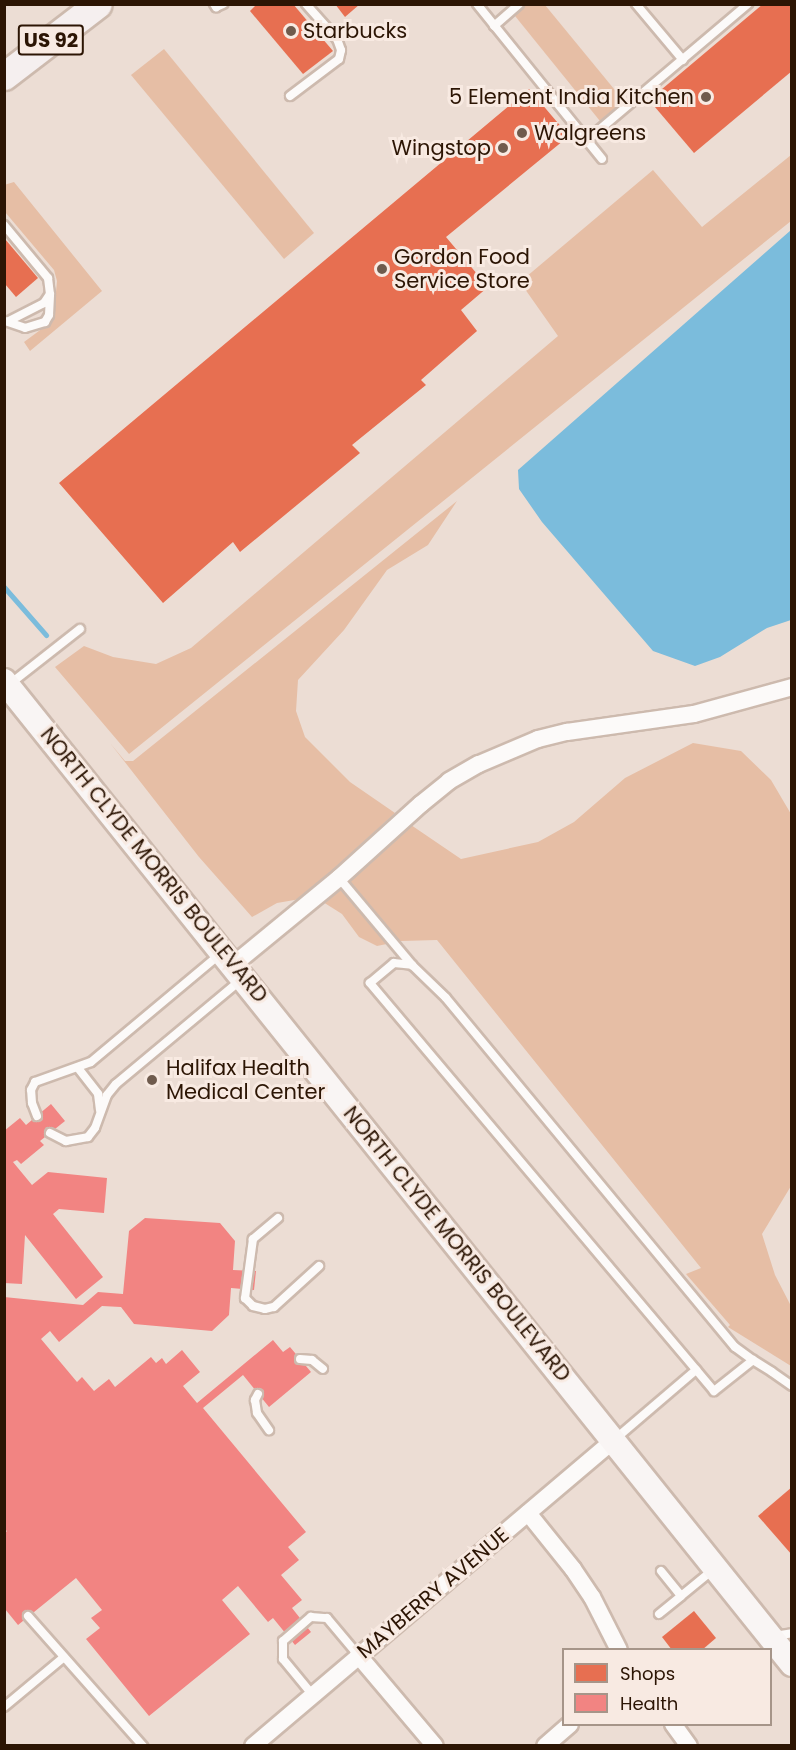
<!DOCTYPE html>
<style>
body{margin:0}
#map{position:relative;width:796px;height:1750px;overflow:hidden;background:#ecddd4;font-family:Poppins,sans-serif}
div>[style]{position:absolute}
.green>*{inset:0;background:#e6bea5}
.water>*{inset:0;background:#7bbcdc}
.shops>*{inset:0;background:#e76f51}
.health>*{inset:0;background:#f28482}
.stream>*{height:5px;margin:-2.5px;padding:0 2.5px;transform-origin:2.5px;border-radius:2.5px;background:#7bbcdc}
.roads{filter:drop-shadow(2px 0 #cdbaae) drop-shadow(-2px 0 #cdbaae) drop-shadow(0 2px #cdbaae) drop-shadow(0 -2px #cdbaae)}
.service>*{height:8px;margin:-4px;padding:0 4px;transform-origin:4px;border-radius:4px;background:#fcfaf9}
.minor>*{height:16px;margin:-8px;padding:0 8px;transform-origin:8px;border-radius:8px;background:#fcfaf9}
.secondary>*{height:24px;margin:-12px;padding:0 12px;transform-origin:12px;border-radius:12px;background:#f9f5f4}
.primary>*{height:27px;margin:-13.5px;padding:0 13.5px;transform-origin:13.5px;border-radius:13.5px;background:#f5efef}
.dots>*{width:16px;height:16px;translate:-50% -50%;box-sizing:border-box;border:3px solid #f8eae2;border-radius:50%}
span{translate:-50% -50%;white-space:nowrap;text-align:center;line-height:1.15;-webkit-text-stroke:6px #f8eae2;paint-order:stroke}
.shield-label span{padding:2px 4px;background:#f8eae2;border:2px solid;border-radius:4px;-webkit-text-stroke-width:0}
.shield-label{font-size:20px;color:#2c1504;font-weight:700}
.poi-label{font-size:21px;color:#2c1504}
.left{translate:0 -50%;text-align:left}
.right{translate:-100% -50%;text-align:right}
.street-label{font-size:21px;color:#2c1504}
.frame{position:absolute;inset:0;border:6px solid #2c1504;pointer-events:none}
.legend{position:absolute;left:562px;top:1648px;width:210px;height:78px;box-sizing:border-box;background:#f8eae2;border:2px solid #a69589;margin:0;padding:8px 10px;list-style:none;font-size:18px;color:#2c1504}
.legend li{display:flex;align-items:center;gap:12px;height:30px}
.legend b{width:30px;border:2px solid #a69589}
</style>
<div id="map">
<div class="green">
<i style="clip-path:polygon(519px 5px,545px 5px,628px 106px,604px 126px,511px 11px)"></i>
<i style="clip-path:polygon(164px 49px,314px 233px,284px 259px,131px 75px)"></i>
<i style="clip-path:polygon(791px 155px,791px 221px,129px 754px,55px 667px,84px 646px,113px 657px,156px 664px,191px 648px,558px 336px,520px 282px,653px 170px,702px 227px)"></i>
<i style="clip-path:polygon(14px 182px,102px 291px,30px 351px,24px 342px,47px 325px,54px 314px,57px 281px,54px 270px,5px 212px,4px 185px)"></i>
<i style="clip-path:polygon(457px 501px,428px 545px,387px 570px,344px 630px,298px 680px,296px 711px,305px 737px,350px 782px,395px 813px,327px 876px,338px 891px,411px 825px,461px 859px,538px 842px,574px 822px,625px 778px,693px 743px,741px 751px,771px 780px,791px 814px,791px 1186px,762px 1234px,775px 1275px,791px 1306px,791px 1366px,728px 1327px,730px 1325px,686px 1274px,701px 1268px,437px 940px,401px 941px,377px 946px,359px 937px,342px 914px,323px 902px,306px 898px,277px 903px,252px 917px,199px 857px,110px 743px,125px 761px,133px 761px)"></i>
</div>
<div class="water">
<i style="clip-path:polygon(791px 230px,791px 620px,767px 628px,720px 657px,695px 666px,653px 651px,542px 522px,519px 489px,518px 470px)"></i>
</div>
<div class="shops">
<i style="clip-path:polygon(257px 4px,293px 4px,333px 51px,303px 74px,250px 11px)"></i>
<i style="clip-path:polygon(335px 4px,360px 4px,345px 17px)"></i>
<i style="clip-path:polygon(763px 4px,792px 4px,792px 71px,694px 153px,649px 100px)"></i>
<i style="clip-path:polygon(529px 89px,569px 136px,446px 237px,488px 287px,461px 310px,477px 331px,421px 380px,426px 385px,352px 445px,360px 453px,240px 552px,233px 542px,163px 603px,59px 483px)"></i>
<i style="clip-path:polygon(5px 239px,38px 278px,16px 297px,5px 284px)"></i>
<i style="clip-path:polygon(792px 1487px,792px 1555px,758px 1516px)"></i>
<i style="clip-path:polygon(694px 1611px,716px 1638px,702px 1650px,672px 1650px,662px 1637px)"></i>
</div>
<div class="health">
<i style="clip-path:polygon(51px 1104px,65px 1121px,40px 1141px,44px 1145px,21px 1164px,17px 1160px,13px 1162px,32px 1185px,48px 1172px,107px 1178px,104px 1213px,59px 1209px,53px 1214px,103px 1277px,76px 1299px,25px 1235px,22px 1284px,4px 1283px,4px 1131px,20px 1118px,26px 1125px)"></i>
<i style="clip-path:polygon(145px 1218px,220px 1223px,235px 1241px,233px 1270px,256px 1271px,254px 1290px,231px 1288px,229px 1315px,212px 1331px,134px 1324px,121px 1307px,102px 1306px,59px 1342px,50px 1331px,41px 1339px,77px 1382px,82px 1377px,94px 1391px,109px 1379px,115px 1387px,151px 1357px,156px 1363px,162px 1358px,166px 1364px,182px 1350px,200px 1372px,183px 1386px,197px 1403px,273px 1340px,283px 1352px,290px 1347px,311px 1372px,269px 1407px,243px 1375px,203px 1408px,306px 1532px,288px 1547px,299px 1560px,281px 1575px,302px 1600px,292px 1608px,311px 1632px,295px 1645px,273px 1618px,268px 1622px,238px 1586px,222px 1600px,250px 1634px,149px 1716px,86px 1639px,100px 1628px,91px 1618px,102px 1610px,76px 1578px,18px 1625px,5px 1609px,5px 1533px,7px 1531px,4px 1529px,4px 1297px,83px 1305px,98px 1292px,123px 1294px,129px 1231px)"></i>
</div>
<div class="stream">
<i style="left:4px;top:587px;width:64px;rotate:48.8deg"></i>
</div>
<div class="roads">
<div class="service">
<i style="left:214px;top:4px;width:4px;rotate:56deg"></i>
<i style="left:216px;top:7px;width:8px;rotate:-23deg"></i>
<i style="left:477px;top:4px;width:199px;rotate:51.1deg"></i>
<i style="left:636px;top:4px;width:73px;rotate:50deg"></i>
<i style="left:494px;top:26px;width:33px;rotate:-41deg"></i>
<i style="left:290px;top:96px;width:61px;rotate:-37.1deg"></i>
<i style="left:339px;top:59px;width:9px;rotate:-77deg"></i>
<i style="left:341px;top:50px;width:12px;rotate:-110deg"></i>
<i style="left:337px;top:39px;width:47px;rotate:-131.5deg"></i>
<i style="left:587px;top:140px;width:211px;rotate:-40.2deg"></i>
<i style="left:4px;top:225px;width:69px;rotate:50.3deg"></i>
<i style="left:48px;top:278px;width:16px;rotate:83deg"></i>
<i style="left:50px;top:294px;width:11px;rotate:124deg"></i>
<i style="left:44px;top:303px;width:39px;rotate:153deg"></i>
<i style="left:5px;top:321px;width:21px;rotate:19deg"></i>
<i style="left:25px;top:328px;width:21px;rotate:-17deg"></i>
<i style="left:45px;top:322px;width:8px;rotate:-60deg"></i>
<i style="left:49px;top:315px;width:20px;rotate:-87deg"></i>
<i style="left:10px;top:684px;width:89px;rotate:-38.2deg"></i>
<i style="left:339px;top:878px;width:114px;rotate:50deg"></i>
<i style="left:78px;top:1068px;width:33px;rotate:52deg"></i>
<i style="left:98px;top:1094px;width:16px;rotate:83deg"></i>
<i style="left:37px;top:1116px;width:14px;rotate:-111deg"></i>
<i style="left:32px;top:1103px;width:13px;rotate:-94deg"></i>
<i style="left:31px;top:1090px;width:9px;rotate:-63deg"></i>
<i style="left:35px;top:1082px;width:59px;rotate:-19.7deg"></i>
<i style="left:91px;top:1062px;width:168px;rotate:-39.9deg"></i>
<i style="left:50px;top:1133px;width:18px;rotate:27deg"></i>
<i style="left:66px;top:1141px;width:22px;rotate:-10deg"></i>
<i style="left:88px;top:1137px;width:11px;rotate:-52deg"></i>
<i style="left:95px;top:1128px;width:35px;rotate:-70deg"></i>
<i style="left:107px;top:1095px;width:14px;rotate:-51deg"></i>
<i style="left:116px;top:1084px;width:163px;rotate:-39.8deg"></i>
<i style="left:278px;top:1218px;width:33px;rotate:140deg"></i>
<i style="left:253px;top:1239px;width:60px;rotate:97.7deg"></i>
<i style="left:245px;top:1298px;width:11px;rotate:45deg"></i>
<i style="left:253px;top:1306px;width:12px;rotate:14deg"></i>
<i style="left:265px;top:1309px;width:9px;rotate:-13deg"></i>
<i style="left:274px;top:1307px;width:61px;rotate:-42.3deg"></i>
<i style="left:300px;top:1359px;width:12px;rotate:5deg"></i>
<i style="left:312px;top:1360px;width:14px;rotate:39deg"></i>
<i style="left:753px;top:1360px;width:50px;rotate:141.5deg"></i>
<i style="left:714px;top:1391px;width:534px;rotate:-130.14deg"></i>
<i style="left:370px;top:983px;width:31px;rotate:-40deg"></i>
<i style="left:394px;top:963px;width:18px;rotate:6deg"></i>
<i style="left:412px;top:965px;width:47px;rotate:44.1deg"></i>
<i style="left:446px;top:998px;width:453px;rotate:50.4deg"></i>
<i style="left:735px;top:1347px;width:22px;rotate:36deg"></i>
<i style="left:753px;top:1360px;width:22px;rotate:32deg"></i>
<i style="left:772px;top:1372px;width:24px;rotate:35deg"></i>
<i style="left:258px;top:1394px;width:7px;rotate:117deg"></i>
<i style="left:255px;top:1400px;width:13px;rotate:81deg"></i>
<i style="left:257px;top:1413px;width:21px;rotate:55deg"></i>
<i style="left:614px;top:1440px;width:108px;rotate:-40.5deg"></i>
<i style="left:661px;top:1571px;width:32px;rotate:51deg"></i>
<i style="left:681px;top:1596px;width:43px;rotate:-39.3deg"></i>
<i style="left:659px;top:1614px;width:28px;rotate:-39deg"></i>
<i style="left:28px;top:1616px;width:174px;rotate:48.5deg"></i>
<i style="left:774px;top:1636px;width:18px;rotate:-9deg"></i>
<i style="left:311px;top:1693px;width:44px;rotate:-129.5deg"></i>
<i style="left:283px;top:1659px;width:18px;rotate:-90deg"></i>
<i style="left:283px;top:1641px;width:37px;rotate:-41deg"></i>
<i style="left:311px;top:1617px;width:16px;rotate:4deg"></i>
<i style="left:327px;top:1618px;width:48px;rotate:50deg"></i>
<i style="left:4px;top:1707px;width:78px;rotate:-39.8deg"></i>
</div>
<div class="minor">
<i style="left:233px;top:965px;width:137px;rotate:-39.4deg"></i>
<i style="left:339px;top:878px;width:110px;rotate:-42.1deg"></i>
<i style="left:421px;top:804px;width:36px;rotate:-39deg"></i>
<i style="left:449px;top:781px;width:34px;rotate:-30deg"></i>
<i style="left:479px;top:764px;width:64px;rotate:-23deg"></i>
<i style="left:538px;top:739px;width:30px;rotate:-14deg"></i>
<i style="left:567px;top:732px;width:128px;rotate:-8.1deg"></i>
<i style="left:694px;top:714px;width:102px;rotate:-15.4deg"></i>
<i style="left:528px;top:1513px;width:72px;rotate:51.2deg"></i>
<i style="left:573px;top:1569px;width:34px;rotate:56deg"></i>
<i style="left:592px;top:1597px;width:59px;rotate:63deg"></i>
<i style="left:358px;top:1655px;width:119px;rotate:49.8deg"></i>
<i style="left:673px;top:1724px;width:27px;rotate:54deg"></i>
<i style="left:253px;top:1746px;width:473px;rotate:-40.3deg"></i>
<i style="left:545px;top:1746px;width:33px;rotate:-41deg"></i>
</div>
<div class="secondary">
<i style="left:4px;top:681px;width:1260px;rotate:51.28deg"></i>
</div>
<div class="primary">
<i style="left:4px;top:76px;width:118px;rotate:-37.5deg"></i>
</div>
</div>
<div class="dots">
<i style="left:291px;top:31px;background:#6f5b4d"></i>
<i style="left:706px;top:97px;background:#6f5b4d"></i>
<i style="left:522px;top:133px;background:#6f5b4d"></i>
<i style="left:503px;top:148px;background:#6f5b4d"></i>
<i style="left:382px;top:269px;background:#6f5b4d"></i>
<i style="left:152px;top:1080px;background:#6f5b4d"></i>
</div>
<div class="shield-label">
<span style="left:51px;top:40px">US 92</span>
</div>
<div class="poi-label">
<span class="left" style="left:303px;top:31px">Starbucks</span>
<span class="right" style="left:694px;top:97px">5 Element India Kitchen</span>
<span class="left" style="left:534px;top:133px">Walgreens</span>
<span class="right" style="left:491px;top:148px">Wingstop</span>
<span class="left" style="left:394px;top:269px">Gordon Food<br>Service Store</span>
<span class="left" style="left:166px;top:1080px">Halifax Health<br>Medical Center</span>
</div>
<div class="street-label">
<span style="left:154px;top:865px;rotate:51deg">NORTH CLYDE MORRIS BOULEVARD</span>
<span style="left:457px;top:1244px;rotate:51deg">NORTH CLYDE MORRIS BOULEVARD</span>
<span style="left:433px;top:1593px;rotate:-40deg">MAYBERRY AVENUE</span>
</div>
<div class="frame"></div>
<ul class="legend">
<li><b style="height:16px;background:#e76f51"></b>Shops</li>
<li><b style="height:16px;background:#f28482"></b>Health</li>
</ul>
</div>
